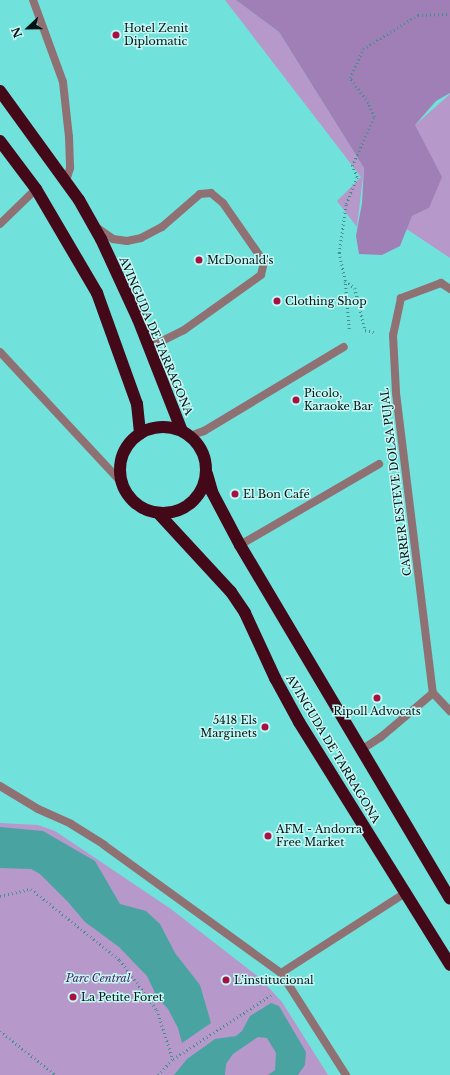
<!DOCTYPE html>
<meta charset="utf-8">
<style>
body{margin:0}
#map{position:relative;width:450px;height:1075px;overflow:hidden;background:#71e1dc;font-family:"Libre Baskerville",serif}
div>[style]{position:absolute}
.green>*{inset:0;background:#b798cb}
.forest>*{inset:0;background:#9f7fb5}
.water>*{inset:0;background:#49a4a1}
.path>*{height:2.5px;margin-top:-1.25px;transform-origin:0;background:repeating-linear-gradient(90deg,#448e8b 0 1px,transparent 0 4px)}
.lane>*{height:8px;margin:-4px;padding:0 4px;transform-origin:4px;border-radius:4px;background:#8f7174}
.street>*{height:8px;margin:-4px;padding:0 4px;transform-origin:4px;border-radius:4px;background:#8f7174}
.highway>*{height:12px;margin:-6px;padding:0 6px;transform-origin:6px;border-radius:6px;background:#430918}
.highway>.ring{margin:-6px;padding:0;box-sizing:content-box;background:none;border:12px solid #430918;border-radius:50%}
.dots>*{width:11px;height:11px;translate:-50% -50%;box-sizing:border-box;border:2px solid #c5f8f5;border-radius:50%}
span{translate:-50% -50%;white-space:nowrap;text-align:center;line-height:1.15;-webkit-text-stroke:3px #c5f8f5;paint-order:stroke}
.poi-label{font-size:11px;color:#001211}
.left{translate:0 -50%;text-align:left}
.right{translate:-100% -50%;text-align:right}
.street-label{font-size:11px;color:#001211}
.park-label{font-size:11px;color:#43185a;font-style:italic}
.north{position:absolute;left:8px;top:8px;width:40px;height:40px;-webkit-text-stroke:3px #c5f8f5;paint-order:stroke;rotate:248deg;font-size:11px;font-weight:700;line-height:16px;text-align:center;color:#001211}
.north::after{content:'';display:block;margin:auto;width:14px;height:18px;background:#001211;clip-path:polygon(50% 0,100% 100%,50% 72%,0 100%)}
</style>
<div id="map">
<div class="green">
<i style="clip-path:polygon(225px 0,236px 0,279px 32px,364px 168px,357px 227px,337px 201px,361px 177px)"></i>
<i style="clip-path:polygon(450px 94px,450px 258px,405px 228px,412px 216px,429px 208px,415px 125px)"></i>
<i style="clip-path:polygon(0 823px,38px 825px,55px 831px,171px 909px,260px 978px,282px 1002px,328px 1075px,0 1075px)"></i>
</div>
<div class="forest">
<i style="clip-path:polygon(236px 0,450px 0,450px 93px,436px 101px,415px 125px,442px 177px,429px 208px,412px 216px,400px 246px,382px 255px,359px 254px,356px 236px,362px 203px,364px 168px,279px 32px)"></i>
</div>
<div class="water">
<i style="clip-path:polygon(0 827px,43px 831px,95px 861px,120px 904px,146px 911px,160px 924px,175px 953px,200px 985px,211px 1023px,182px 1043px,178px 1028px,168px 1009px,157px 997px,147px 976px,119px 947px,85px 922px,68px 902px,40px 874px,31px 869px,0 868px)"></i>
<i style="clip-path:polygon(271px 1003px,279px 1006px,306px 1052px,305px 1065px,298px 1075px,268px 1075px,275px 1070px,276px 1053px,267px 1038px,258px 1037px,233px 1054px,226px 1064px,225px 1075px,174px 1075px,187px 1059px,215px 1039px,236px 1036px,242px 1031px,250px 1016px)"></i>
</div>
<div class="path">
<i style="left:345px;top:281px;width:12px;rotate:35deg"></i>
<i style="left:355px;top:288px;width:43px;rotate:76.6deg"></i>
<i style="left:365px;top:330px;width:9px;rotate:13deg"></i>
<i style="left:349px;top:329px;width:48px;rotate:-94.8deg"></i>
<i style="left:345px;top:281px;width:29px;rotate:-102deg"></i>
<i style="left:339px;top:253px;width:49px;rotate:-81.9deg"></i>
<i style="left:346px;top:204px;width:29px;rotate:-68deg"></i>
<i style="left:357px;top:177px;width:12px;rotate:-114deg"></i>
<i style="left:352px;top:166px;width:54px;rotate:-65.8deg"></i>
<i style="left:374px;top:117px;width:15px;rotate:-113deg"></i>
<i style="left:368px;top:103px;width:31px;rotate:-126deg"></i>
<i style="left:350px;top:78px;width:32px;rotate:-66deg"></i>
<i style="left:363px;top:49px;width:65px;rotate:-31.7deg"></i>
<i style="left:418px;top:15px;width:32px;rotate:-2deg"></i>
<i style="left:0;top:896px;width:32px;rotate:-13deg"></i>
<i style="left:31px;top:889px;width:114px;rotate:38.6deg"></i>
<i style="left:120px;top:960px;width:62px;rotate:53.5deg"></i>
<i style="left:157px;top:1010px;width:52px;rotate:71.9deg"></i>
<i style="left:0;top:1031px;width:71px;rotate:38.2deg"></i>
<i style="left:158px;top:1075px;width:22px;rotate:-47deg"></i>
<i style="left:173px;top:1059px;width:117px;rotate:-33.1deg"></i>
</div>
<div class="lane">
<i style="left:33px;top:0;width:87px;rotate:69.9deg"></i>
<i style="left:63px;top:82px;width:55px;rotate:83.8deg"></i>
<i style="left:69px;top:137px;width:31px;rotate:88deg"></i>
<i style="left:70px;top:168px;width:14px;rotate:107deg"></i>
<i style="left:96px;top:227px;width:21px;rotate:35deg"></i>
<i style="left:113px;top:239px;width:14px;rotate:8deg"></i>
<i style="left:127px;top:241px;width:14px;rotate:-12deg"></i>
<i style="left:141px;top:238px;width:24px;rotate:-28deg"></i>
<i style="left:162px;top:227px;width:50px;rotate:-41deg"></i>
<i style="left:200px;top:194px;width:11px;rotate:-5deg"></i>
<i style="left:211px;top:193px;width:16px;rotate:40deg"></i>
<i style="left:223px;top:203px;width:72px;rotate:55.2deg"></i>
<i style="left:264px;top:262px;width:13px;rotate:103deg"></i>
<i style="left:261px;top:275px;width:95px;rotate:144.5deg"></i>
<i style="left:184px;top:330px;width:40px;rotate:153.4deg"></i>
<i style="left:0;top:786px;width:44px;rotate:31.2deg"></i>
<i style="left:38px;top:809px;width:36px;rotate:24deg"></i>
<i style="left:71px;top:824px;width:39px;rotate:32deg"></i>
<i style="left:104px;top:845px;width:218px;rotate:35.9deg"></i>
<i style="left:281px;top:973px;width:121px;rotate:57.5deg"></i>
<i style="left:281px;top:973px;width:148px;rotate:-32.8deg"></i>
</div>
<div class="street">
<i style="left:0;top:224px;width:50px;rotate:-44.2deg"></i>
<i style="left:450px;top:289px;width:11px;rotate:-146deg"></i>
<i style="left:441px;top:283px;width:43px;rotate:159.4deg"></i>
<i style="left:401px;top:298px;width:38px;rotate:102deg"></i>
<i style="left:393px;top:335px;width:58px;rotate:87deg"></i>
<i style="left:396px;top:393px;width:302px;rotate:83deg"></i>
<i style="left:433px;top:693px;width:25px;rotate:47deg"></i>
<i style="left:0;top:352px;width:179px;rotate:47deg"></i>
<i style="left:190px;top:436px;width:15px;rotate:-20deg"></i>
<i style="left:204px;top:431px;width:163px;rotate:-31deg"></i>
<i style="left:240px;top:545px;width:161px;rotate:-30.2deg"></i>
<i style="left:361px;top:750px;width:24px;rotate:-33deg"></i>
<i style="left:381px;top:737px;width:68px;rotate:-40.2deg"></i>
</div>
<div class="highway">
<i style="left:0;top:91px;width:135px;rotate:54.1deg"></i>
<i style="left:79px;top:200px;width:45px;rotate:60.6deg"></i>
<i style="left:101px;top:239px;width:88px;rotate:65.2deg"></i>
<i style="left:138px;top:319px;width:120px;rotate:68.6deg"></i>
<i style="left:0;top:141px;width:60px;rotate:53.1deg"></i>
<i style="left:36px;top:189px;width:121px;rotate:59.6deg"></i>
<i style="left:97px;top:293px;width:118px;rotate:70.2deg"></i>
<i style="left:137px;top:404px;width:30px;rotate:84deg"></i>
<i class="ring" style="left:120px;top:427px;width:74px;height:74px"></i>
<i style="left:207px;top:474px;width:19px;rotate:74deg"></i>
<i style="left:212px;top:492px;width:60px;rotate:62.2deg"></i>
<i style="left:240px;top:545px;width:411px;rotate:59.3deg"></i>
<i style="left:159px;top:514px;width:106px;rotate:47.3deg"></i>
<i style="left:231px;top:592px;width:25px;rotate:56deg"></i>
<i style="left:245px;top:613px;width:72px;rotate:65.2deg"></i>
<i style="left:275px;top:678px;width:50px;rotate:61.4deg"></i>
<i style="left:299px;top:722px;width:286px;rotate:58.1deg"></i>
</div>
<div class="dots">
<i style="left:116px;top:35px;background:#a71040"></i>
<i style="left:199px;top:260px;background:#a71040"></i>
<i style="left:277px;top:301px;background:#a71040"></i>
<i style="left:296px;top:400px;background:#a71040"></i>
<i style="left:235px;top:494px;background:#a71040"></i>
<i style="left:377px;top:698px;background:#a71040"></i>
<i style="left:265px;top:727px;background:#a71040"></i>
<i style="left:268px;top:836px;background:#a71040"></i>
<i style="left:226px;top:980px;background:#a71040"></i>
<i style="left:73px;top:997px;background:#a71040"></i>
</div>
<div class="poi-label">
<span class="left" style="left:124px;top:35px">Hotel Zenit<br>Diplomatic</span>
<span class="left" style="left:207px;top:260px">McDonald's</span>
<span class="left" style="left:285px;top:301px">Clothing Shop</span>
<span class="left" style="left:304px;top:400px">Picolo,<br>Karaoke Bar</span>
<span class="left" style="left:243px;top:494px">El Bon Café</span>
<span style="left:377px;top:711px">Ripoll Advocats</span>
<span class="right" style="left:257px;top:727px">5418 Els<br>Marginets</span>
<span class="left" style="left:276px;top:836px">AFM - Andorra<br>Free Market</span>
<span class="left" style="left:234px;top:980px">L’institucional</span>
<span class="left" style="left:81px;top:997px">La Petite Foret</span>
</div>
<div class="street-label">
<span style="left:156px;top:336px;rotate:67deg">AVINGUDA DE TARRAGONA</span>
<span style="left:396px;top:482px;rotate:-97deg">CARRER ESTEVE DOLSA PUJAL</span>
<span style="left:333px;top:749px;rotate:59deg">AVINGUDA DE TARRAGONA</span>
</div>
<div class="park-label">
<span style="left:98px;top:978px">Parc Central</span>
</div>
<div class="north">N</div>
</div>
